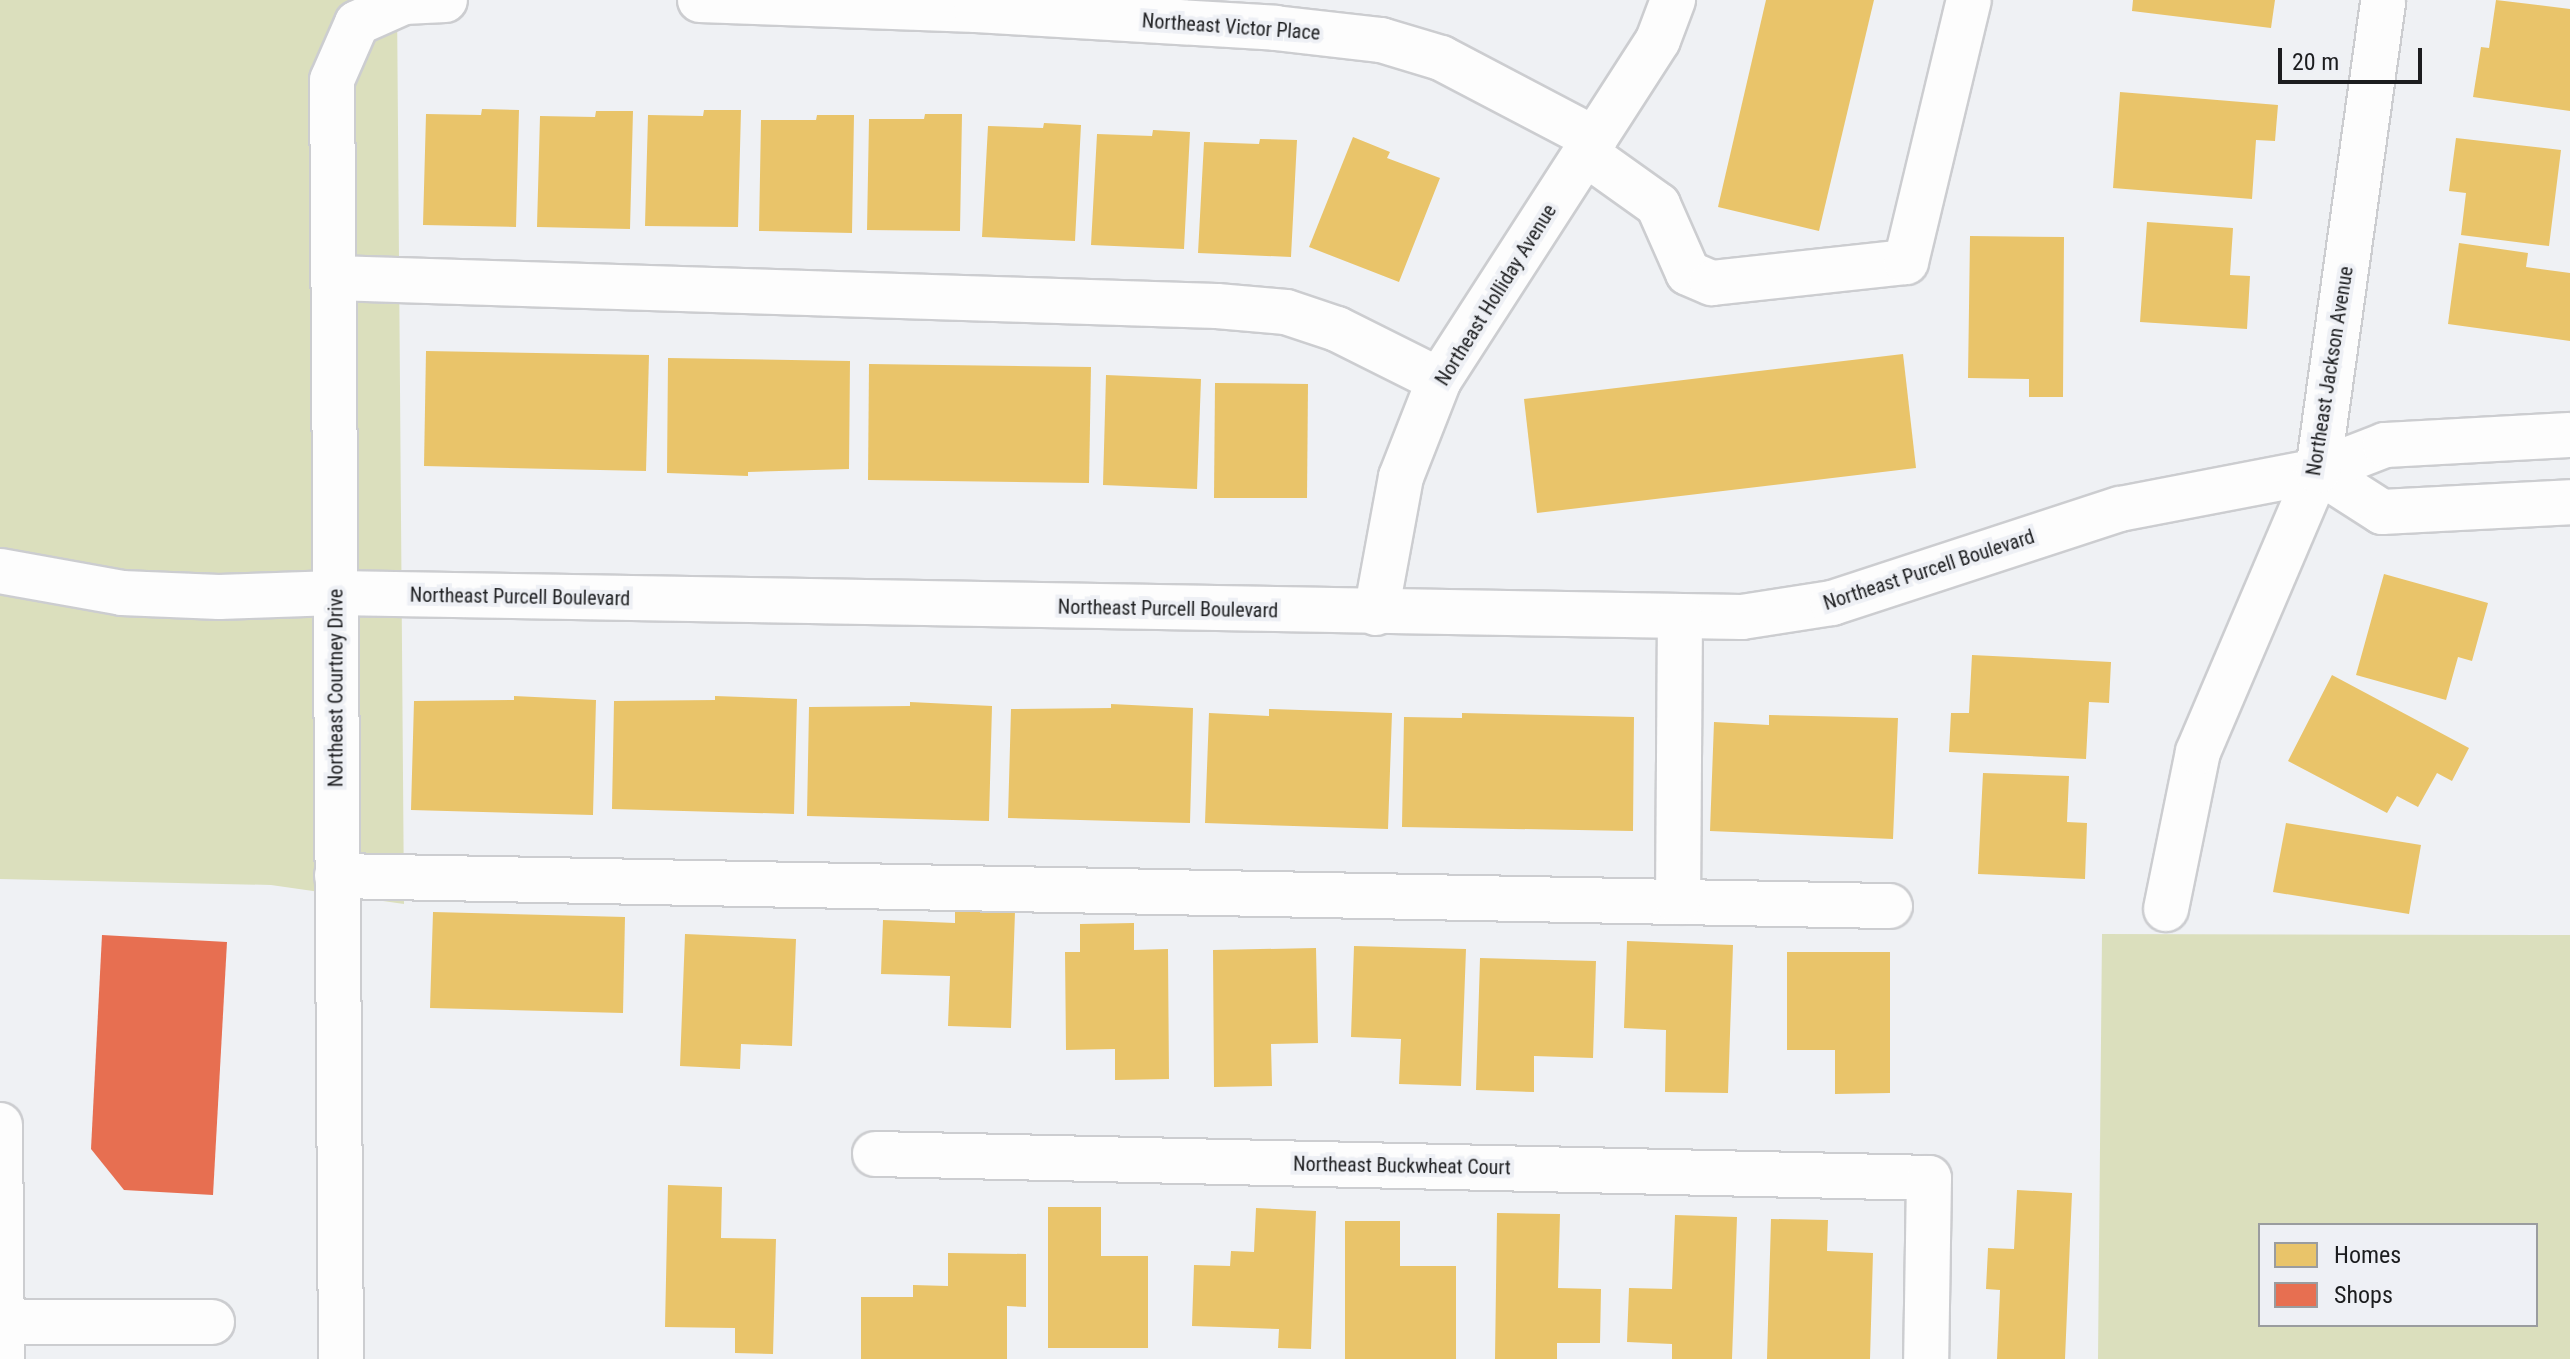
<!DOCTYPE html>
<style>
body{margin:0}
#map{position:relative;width:2570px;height:1359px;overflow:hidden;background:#eff1f4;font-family:"Roboto Condensed",sans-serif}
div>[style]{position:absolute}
.green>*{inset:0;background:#dbdfbd}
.homes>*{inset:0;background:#e9c46a}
.shops>*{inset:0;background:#e76f51}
.roads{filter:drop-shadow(2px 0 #cccdd0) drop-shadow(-2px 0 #cccdd0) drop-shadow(0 2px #cccdd0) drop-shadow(0 -2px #cccdd0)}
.minor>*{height:44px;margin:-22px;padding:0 22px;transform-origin:22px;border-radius:22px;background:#fdfdfd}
span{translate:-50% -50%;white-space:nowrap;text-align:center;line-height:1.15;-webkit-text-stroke:8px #eef0f5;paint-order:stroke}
.street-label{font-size:20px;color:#1c1d1f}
.legend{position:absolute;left:2258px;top:1223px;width:280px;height:104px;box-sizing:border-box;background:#eef0f5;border:2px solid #9a9c9f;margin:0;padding:10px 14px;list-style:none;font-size:24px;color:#1c1d1f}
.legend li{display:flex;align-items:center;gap:16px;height:40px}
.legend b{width:40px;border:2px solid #9a9c9f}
.scale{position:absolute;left:2278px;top:48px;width:144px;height:36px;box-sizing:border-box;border:4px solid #1c1d1f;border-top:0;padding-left:10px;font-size:24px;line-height:28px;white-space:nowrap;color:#1c1d1f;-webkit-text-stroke:6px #eef0f5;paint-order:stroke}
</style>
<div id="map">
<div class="green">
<i style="clip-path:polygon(0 0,397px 0,404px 904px,271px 885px,0 879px)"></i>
<i style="clip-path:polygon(evenodd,2102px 934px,2570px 935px,2570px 1359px,2098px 1359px,2102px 934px,2536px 1225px,2536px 1325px,2260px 1325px,2260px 1225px,2536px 1225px)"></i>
</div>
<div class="homes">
<i style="clip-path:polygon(1766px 0,1874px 0,1819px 231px,1718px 207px)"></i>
<i style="clip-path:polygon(2133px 0,2275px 0,2271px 28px,2132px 11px)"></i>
<i style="clip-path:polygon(2496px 0,2570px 9px,2570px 111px,2473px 97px,2481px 47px,2489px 48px)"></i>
<i style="clip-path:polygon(2120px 92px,2278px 105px,2275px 141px,2256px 140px,2252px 199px,2113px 188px)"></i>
<i style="clip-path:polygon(482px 109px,519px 110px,516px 227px,423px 225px,426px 114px,481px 115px)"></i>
<i style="clip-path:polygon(704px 110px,741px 110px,738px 227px,645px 226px,648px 115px,703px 116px)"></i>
<i style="clip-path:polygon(596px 111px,633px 111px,630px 229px,537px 227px,540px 116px,595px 117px)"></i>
<i style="clip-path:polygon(925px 114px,962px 114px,960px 231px,867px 230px,869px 119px,924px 119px)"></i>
<i style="clip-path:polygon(817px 115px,854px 115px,852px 233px,759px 231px,761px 120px,816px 120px)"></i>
<i style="clip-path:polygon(1044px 123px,1081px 125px,1075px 241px,982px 237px,988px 126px,1043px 128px)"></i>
<i style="clip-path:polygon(1153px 130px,1190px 132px,1184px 249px,1091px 245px,1097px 134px,1152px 136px)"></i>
<i style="clip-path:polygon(1353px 137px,1390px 152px,1387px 158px,1440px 178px,1399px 282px,1309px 247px)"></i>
<i style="clip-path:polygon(2456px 138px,2561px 150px,2549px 246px,2461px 235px,2466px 193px,2449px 191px)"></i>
<i style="clip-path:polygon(1260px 139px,1297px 140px,1291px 257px,1198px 253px,1204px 142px,1259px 144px)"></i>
<i style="clip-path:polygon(2147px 222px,2233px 228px,2230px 275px,2250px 276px,2247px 329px,2140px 322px)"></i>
<i style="clip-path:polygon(1970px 236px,2064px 237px,2063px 397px,2029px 397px,2029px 379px,1968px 378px)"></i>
<i style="clip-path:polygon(2459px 243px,2528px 253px,2526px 267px,2570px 273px,2570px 341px,2448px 324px)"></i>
<i style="clip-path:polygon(426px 351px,649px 355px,646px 471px,424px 466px)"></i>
<i style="clip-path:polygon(1903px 354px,1916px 468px,1537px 513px,1524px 399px)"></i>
<i style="clip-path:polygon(668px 358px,850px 361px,849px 469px,748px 472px,748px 476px,667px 473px)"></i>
<i style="clip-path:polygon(869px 364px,1091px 367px,1089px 483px,868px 480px)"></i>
<i style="clip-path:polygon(1106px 375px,1201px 379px,1197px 489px,1103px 485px)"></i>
<i style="clip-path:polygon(1215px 383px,1308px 384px,1307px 498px,1214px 498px)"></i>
<i style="clip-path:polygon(2384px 574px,2488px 603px,2472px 661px,2458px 657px,2446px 700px,2356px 675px)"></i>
<i style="clip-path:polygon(1972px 655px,2111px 662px,2109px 703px,2089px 702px,2086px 759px,1949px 752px,1951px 713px,1969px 713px)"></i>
<i style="clip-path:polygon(2332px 675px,2469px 748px,2452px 781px,2437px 773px,2418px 807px,2397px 796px,2387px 813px,2288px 761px)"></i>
<i style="clip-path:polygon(514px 696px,596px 700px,593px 815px,411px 810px,414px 701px,514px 700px)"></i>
<i style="clip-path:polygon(715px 696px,797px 699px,794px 814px,612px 809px,614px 701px,715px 700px)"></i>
<i style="clip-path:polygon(910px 702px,992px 706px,989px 821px,807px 816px,809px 707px,910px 706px)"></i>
<i style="clip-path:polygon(1111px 704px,1193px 708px,1190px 823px,1008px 818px,1011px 709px,1111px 708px)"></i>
<i style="clip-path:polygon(1269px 709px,1392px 713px,1388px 829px,1205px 823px,1209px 713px,1269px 716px)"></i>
<i style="clip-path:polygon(1462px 713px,1634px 717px,1633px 831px,1402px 827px,1404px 717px,1462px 718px)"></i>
<i style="clip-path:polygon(1769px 715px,1898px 718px,1893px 839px,1710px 831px,1714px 722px,1769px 725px)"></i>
<i style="clip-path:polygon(1983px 773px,2069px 776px,2067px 822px,2087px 823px,2085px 879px,1978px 874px)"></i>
<i style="clip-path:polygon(2286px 823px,2421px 845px,2409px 914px,2273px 892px)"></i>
<i style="clip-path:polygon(955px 910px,1015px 912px,1011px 1028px,948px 1026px,950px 976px,881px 974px,883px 920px,955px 923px)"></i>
<i style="clip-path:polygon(433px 912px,625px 917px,623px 1013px,430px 1008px)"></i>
<i style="clip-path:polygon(1134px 923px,1134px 950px,1168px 949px,1169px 1079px,1115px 1080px,1115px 1049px,1066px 1050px,1065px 952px,1080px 952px,1080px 924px)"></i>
<i style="clip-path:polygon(685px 934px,796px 939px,792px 1046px,741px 1044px,740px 1069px,680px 1066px)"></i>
<i style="clip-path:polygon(1627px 941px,1733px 945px,1728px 1093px,1665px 1092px,1666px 1030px,1624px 1028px)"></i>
<i style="clip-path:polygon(1354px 946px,1466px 949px,1461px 1086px,1399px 1084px,1401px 1039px,1351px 1037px)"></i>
<i style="clip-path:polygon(1316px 948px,1318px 1043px,1271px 1044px,1272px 1086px,1214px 1087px,1213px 950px)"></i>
<i style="clip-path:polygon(1787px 952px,1890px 952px,1890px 1093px,1835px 1094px,1835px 1050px,1787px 1050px)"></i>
<i style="clip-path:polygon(1480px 958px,1596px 961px,1593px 1058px,1534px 1056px,1534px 1092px,1476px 1090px)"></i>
<i style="clip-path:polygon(668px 1185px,722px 1187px,721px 1238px,776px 1239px,773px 1354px,735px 1353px,735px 1328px,665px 1327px)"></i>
<i style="clip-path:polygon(2017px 1190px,2072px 1193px,2065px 1359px,1997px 1359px,2000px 1290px,1986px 1289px,1988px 1248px,2014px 1249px)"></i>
<i style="clip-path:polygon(1048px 1207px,1101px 1207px,1101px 1256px,1148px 1256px,1148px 1348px,1048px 1348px)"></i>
<i style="clip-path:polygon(1256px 1208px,1316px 1211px,1311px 1349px,1278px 1348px,1279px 1329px,1192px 1326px,1194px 1265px,1230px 1266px,1231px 1251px,1254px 1252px)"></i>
<i style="clip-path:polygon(1497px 1213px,1560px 1214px,1558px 1288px,1601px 1289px,1600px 1343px,1557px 1343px,1557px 1359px,1495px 1359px)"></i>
<i style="clip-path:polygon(1675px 1215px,1737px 1217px,1732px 1359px,1672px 1359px,1672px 1344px,1627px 1342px,1629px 1288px,1672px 1289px)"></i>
<i style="clip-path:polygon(1771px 1219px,1828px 1220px,1827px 1251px,1873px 1253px,1870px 1359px,1767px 1359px)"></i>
<i style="clip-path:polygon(1345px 1221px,1400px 1221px,1400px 1266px,1456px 1266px,1456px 1359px,1345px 1359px)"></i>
<i style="clip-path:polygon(948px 1253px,1026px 1254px,1026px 1307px,1007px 1306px,1007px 1359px,861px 1359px,861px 1297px,913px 1297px,913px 1285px,948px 1286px)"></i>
</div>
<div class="shops">
<i style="clip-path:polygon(102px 935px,227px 942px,213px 1195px,124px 1190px,91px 1149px)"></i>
</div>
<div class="roads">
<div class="minor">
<i style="left:700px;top:0;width:276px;rotate:2.1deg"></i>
<i style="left:976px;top:10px;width:300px;rotate:3.4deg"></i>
<i style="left:1275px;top:28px;width:107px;rotate:6.5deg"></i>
<i style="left:1381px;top:40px;width:63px;rotate:16.7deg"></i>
<i style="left:1441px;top:58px;width:174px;rotate:27.7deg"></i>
<i style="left:1585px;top:153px;width:90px;rotate:35.5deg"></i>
<i style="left:1658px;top:205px;width:74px;rotate:66.2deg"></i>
<i style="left:1688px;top:273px;width:26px;rotate:23deg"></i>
<i style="left:1712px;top:283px;width:195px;rotate:-6.2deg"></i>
<i style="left:1906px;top:262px;width:269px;rotate:-76.5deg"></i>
<i style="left:334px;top:278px;width:883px;rotate:1.82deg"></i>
<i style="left:1217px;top:306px;width:69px;rotate:5deg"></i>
<i style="left:1286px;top:312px;width:54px;rotate:18.4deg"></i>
<i style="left:1337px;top:329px;width:114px;rotate:26.6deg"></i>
<i style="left:2318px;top:471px;width:76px;rotate:32.6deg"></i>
<i style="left:2382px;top:512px;width:188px;rotate:-3deg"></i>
<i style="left:0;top:571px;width:124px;rotate:10.2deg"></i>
<i style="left:122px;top:593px;width:97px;rotate:2.4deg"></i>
<i style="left:219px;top:597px;width:116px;rotate:-2deg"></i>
<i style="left:335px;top:593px;width:1407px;rotate:0.98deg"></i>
<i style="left:1742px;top:617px;width:91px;rotate:-8.8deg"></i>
<i style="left:1832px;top:603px;width:303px;rotate:-18.1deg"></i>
<i style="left:2120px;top:509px;width:202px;rotate:-10.9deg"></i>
<i style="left:2318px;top:471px;width:72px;rotate:-21.2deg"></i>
<i style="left:2385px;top:445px;width:185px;rotate:-3.1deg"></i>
<i style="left:1376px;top:613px;width:138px;rotate:-79.6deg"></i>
<i style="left:1401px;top:477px;width:104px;rotate:-68.6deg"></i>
<i style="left:1439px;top:380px;width:404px;rotate:-57.2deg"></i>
<i style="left:1658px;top:40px;width:43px;rotate:-69.4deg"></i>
<i style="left:337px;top:876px;width:1553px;rotate:1.11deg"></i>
<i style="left:1678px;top:902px;width:285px;rotate:-89.6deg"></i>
<i style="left:2166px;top:909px;width:160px;rotate:-78.5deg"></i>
<i style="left:2198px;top:752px;width:306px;rotate:-66.9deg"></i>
<i style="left:2318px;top:471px;width:475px;rotate:-82.1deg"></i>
<i style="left:0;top:1125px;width:234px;rotate:89.5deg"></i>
<i style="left:875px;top:1154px;width:1054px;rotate:1.3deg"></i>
<i style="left:1929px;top:1178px;width:181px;rotate:90.9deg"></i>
<i style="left:2px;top:1322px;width:210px"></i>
<i style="left:341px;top:1359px;width:1279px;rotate:-90.4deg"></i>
<i style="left:332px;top:80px;width:62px;rotate:-66.3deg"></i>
<i style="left:357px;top:23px;width:51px;rotate:-24.1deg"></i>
<i style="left:404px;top:2px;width:41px;rotate:-2.8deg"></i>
</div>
</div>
<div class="street-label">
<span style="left:1231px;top:27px;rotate:4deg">Northeast Victor Place</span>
<span style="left:1496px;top:295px;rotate:-58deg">Northeast Holliday Avenue</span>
<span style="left:2330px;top:371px;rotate:-81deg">Northeast Jackson Avenue</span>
<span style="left:1929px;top:570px;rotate:-18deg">Northeast Purcell Boulevard</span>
<span style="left:520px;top:597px;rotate:1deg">Northeast Purcell Boulevard</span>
<span style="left:1168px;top:609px;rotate:1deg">Northeast Purcell Boulevard</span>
<span style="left:336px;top:688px;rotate:-90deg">Northeast Courtney Drive</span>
<span style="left:1402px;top:1166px;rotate:1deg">Northeast Buckwheat Court</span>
</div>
<ul class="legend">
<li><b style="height:22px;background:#e9c46a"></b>Homes</li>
<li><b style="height:22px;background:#e76f51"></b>Shops</li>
</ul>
<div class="scale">20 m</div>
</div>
